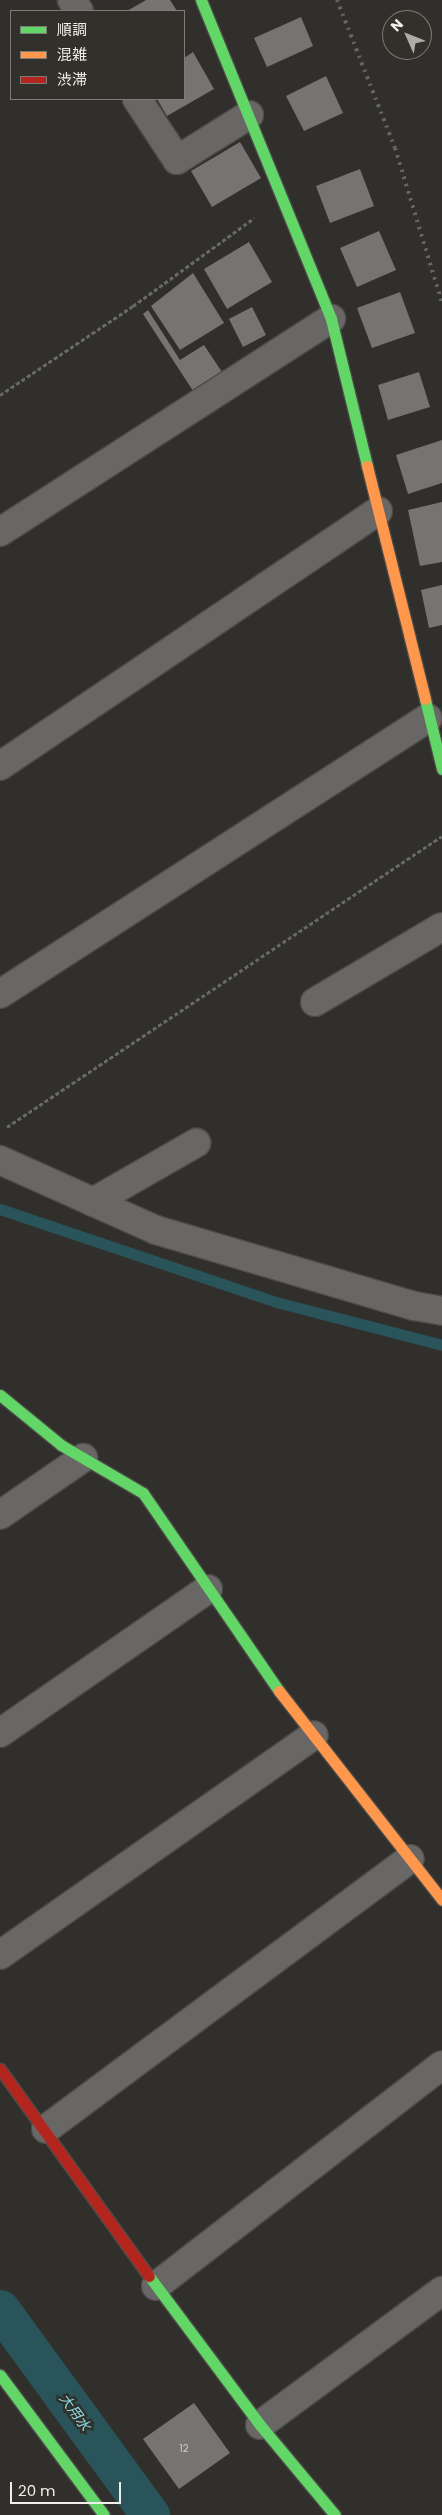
<!DOCTYPE html>
<meta charset="utf-8">
<style>
body{margin:0}
#map{position:relative;width:442px;height:2515px;overflow:hidden;background:#302f2c;font-family:Poppins,"Noto Sans JP",sans-serif}
div>[style]{position:absolute}
.stream>*{height:11px;margin:-5.5px;padding:0 5.5px;transform-origin:5.5px;border-radius:5.5px;background:#29545a}
.canal>*{height:39px;margin:-19.5px;padding:0 19.5px;transform-origin:19.5px;border-radius:19.5px;background:#29545a}
.building>*{inset:0;background:#767472}
.path>*{height:3px;margin-top:-1.5px;transform-origin:0;background:repeating-linear-gradient(90deg,#686866 0 4px,transparent 0 6.5px)}
.roads{filter:drop-shadow(1px 0 #4c4b48) drop-shadow(-1px 0 #4c4b48) drop-shadow(0 1px #4c4b48) drop-shadow(0 -1px #4c4b48)}
.street>*{height:28px;margin:-14px;padding:0 14px;transform-origin:14px;border-radius:14px;background:#686765}
.fast>*{height:11px;margin:-5.5px;padding:0 5.5px;transform-origin:5.5px;border-radius:5.5px;background:#63d668}
.slow>*{height:11px;margin:-5.5px;padding:0 5.5px;transform-origin:5.5px;border-radius:5.5px;background:#ff974d}
.jam>*{height:11px;margin:-5.5px;padding:0 5.5px;transform-origin:5.5px;border-radius:5.5px;background:#b3261e}
.rail>*{height:4px;margin-top:-2px;transform-origin:0;background:repeating-linear-gradient(90deg,#656562 0 2.5px,transparent 0 7.5px)}
span{translate:-50% -50%;white-space:nowrap;text-align:center;line-height:1.15;-webkit-text-stroke:5px #32302a;paint-order:stroke}
.number-label{font-size:10px;color:#d2d0cd}
.number-label span{-webkit-text-stroke-width:0}
.water-label{font-size:14px;color:#88dbe8;font-style:italic}
.legend{position:absolute;left:10px;top:10px;width:175px;height:90px;box-sizing:border-box;background:#32302a;border:1px solid #7e7c77;margin:0;padding:6px 9px;list-style:none;font-size:15px;color:#f0efeb}
.legend li{display:flex;align-items:center;gap:10px;height:25px}
.legend b{width:25px;border:1px solid #7e7c77}
.north{position:absolute;left:382px;top:10px;width:50px;height:50px;box-sizing:border-box;background:#32302a;border:1px solid #7e7c77;border-radius:50%;rotate:314deg;font-size:14px;font-weight:700;line-height:20px;text-align:center;color:#f0efeb}
.north::after{content:'';display:block;margin:auto;width:18px;height:22px;background:#adaca8;clip-path:polygon(50% 0,100% 100%,50% 72%,0 100%)}
.scale{position:absolute;left:10px;top:2482px;width:111px;height:22px;box-sizing:border-box;border:2px solid #f0efeb;border-top:0;padding-left:6px;font-size:15px;line-height:18px;white-space:nowrap;color:#f0efeb;-webkit-text-stroke:4px #32302a;paint-order:stroke}
</style>
<div id="map">
<div class="stream">
<i style="left:0;top:1209px;width:295px;rotate:18.6deg"></i>
<i style="left:280px;top:1303px;width:167px;rotate:14.5deg"></i>
</div>
<div class="canal">
<i style="left:0;top:2309px;width:255px;rotate:53.9deg"></i>
</div>
<div class="building">
<i style="clip-path:polygon(146px 0,170px 0,177px 11px,127px 11px)"></i>
<i style="clip-path:polygon(301px 17px,313px 46px,267px 67px,254px 38px)"></i>
<i style="clip-path:polygon(193px 52px,214px 89px,167px 116px,157px 99px,184px 99px,184px 58px)"></i>
<i style="clip-path:polygon(326px 76px,343px 113px,304px 131px,286px 96px)"></i>
<i style="clip-path:polygon(240px 142px,261px 178px,212px 207px,191px 171px)"></i>
<i style="clip-path:polygon(360px 169px,374px 206px,330px 223px,316px 186px)"></i>
<i style="clip-path:polygon(379px 231px,396px 270px,357px 287px,340px 248px)"></i>
<i style="clip-path:polygon(249px 242px,272px 282px,227px 309px,204px 269px)"></i>
<i style="clip-path:polygon(193px 273px,224px 323px,180px 350px,151px 306px)"></i>
<i style="clip-path:polygon(400px 292px,415px 333px,372px 348px,357px 308px)"></i>
<i style="clip-path:polygon(252px 307px,266px 335px,243px 347px,229px 319px)"></i>
<i style="clip-path:polygon(148px 310px,180px 360px,204px 345px,224px 375px,195px 394px,143px 314px)"></i>
<i style="clip-path:polygon(419px 372px,430px 407px,388px 420px,378px 385px)"></i>
<i style="clip-path:polygon(442px 440px,442px 483px,408px 494px,396px 455px)"></i>
<i style="clip-path:polygon(442px 502px,442px 562px,420px 566px,408px 510px)"></i>
<i style="clip-path:polygon(442px 585px,442px 625px,429px 628px,421px 590px)"></i>
<i style="clip-path:polygon(194px 2403px,230px 2453px,179px 2489px,143px 2439px)"></i>
</div>
<div class="path">
<i style="left:0;top:395px;width:160px;rotate:-33.8deg"></i>
<i style="left:133px;top:306px;width:150px;rotate:-36deg"></i>
<i style="left:7px;top:1127px;width:523px;rotate:-33.78deg"></i>
</div>
<div class="roads">
<div class="street">
<i style="left:72px;top:0;width:13px;rotate:58deg"></i>
<i style="left:137px;top:99px;width:73px;rotate:56.7deg"></i>
<i style="left:177px;top:160px;width:85px;rotate:-32deg"></i>
<i style="left:0;top:532px;width:394px;rotate:-32.8deg"></i>
<i style="left:0;top:766px;width:456px;rotate:-34deg"></i>
<i style="left:0;top:994px;width:509px;rotate:-32.82deg"></i>
<i style="left:315px;top:1002px;width:147px;rotate:-30.6deg"></i>
<i style="left:0;top:1160px;width:171px;rotate:24.2deg"></i>
<i style="left:156px;top:1230px;width:270px;rotate:16.4deg"></i>
<i style="left:415px;top:1306px;width:27px;rotate:10deg"></i>
<i style="left:93px;top:1202px;width:119px;rotate:-29.8deg"></i>
<i style="left:0;top:1515px;width:101px;rotate:-34.5deg"></i>
<i style="left:0;top:1733px;width:253px;rotate:-34.7deg"></i>
<i style="left:0;top:1955px;width:383px;rotate:-35deg"></i>
<i style="left:46px;top:2129px;width:453px;rotate:-36.6deg"></i>
<i style="left:156px;top:2286px;width:361px;rotate:-37.7deg"></i>
<i style="left:260px;top:2425px;width:226px;rotate:-36.4deg"></i>
</div>
<div class="fast">
<i style="left:201px;top:0;width:344px;rotate:67.8deg"></i>
<i style="left:331px;top:319px;width:151px;rotate:76.2deg"></i>
<i style="left:425px;top:699px;width:72px;rotate:76.3deg"></i>
<i style="left:0;top:1395px;width:79px;rotate:39.3deg"></i>
<i style="left:61px;top:1445px;width:95px;rotate:30.3deg"></i>
<i style="left:143px;top:1493px;width:240px;rotate:55.5deg"></i>
<i style="left:149px;top:2276px;width:186px;rotate:53.3deg"></i>
<i style="left:260px;top:2425px;width:117px;rotate:50.2deg"></i>
<i style="left:0;top:2375px;width:174px;rotate:53.4deg"></i>
</div>
<div class="slow">
<i style="left:367px;top:466px;width:240px;rotate:76deg"></i>
<i style="left:279px;top:1691px;width:265px;rotate:52deg"></i>
</div>
<div class="jam">
<i style="left:0;top:2069px;width:255px;rotate:54.3deg"></i>
</div>
</div>
<div class="rail">
<i style="left:337px;top:0;width:159px;rotate:68.6deg"></i>
<i style="left:395px;top:148px;width:162px;rotate:73.1deg"></i>
</div>
<div class="number-label">
<span style="left:184px;top:2449px">12</span>
</div>
<div class="water-label">
<span style="left:75px;top:2412px;rotate:54deg">大用水</span>
</div>
<ul class="legend">
<li><b style="height:6px;background:#63d668"></b>順調</li>
<li><b style="height:6px;background:#ff974d"></b>混雑</li>
<li><b style="height:6px;background:#b3261e"></b>渋滞</li>
</ul>
<div class="north">N</div>
<div class="scale">20 m</div>
</div>
